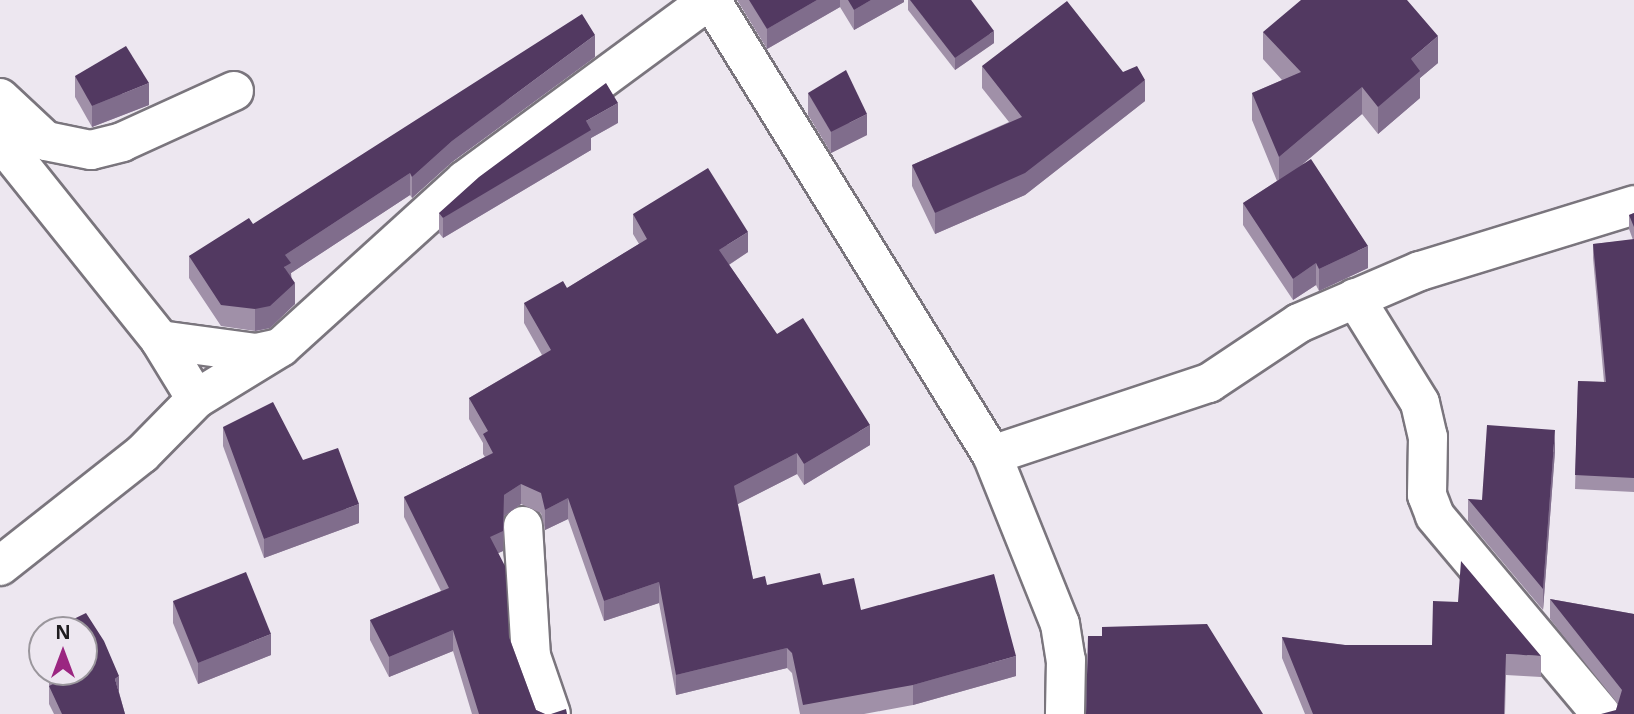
<!DOCTYPE html>
<style>
body{margin:0}
#map{position:relative;width:1634px;height:714px;overflow:hidden;background:#ede7f0;font-family:"Open Sans",sans-serif}
div>[style]{position:absolute}
.roads{filter:drop-shadow(2px 0 #7a757d) drop-shadow(-2px 0 #7a757d) drop-shadow(0 2px #7a757d) drop-shadow(0 -2px #7a757d)}
.minor>*{height:38px;margin:-19px;padding:0 19px;transform-origin:19px;border-radius:19px;background:#fff}
.wall>*{inset:0;background:#a090a8}
.shaded-wall>*{inset:0;background:#806d8c}
.building>*{inset:0;background:#523961}
span{translate:-50% -50%;white-space:nowrap;text-align:center;line-height:1.15;-webkit-text-stroke:7px #ede7f0;paint-order:stroke}
.north{position:absolute;left:28px;top:616px;width:70px;height:70px;box-sizing:border-box;background:#ede7f0;border:2px solid #9a969c;border-radius:50%;rotate:0deg;font-size:19px;font-weight:700;line-height:28px;text-align:center;color:#1e1c1f}
.north::after{content:'';display:block;margin:auto;width:24px;height:32px;background:#9b2681;clip-path:polygon(50% 0,100% 100%,50% 72%,0 100%)}
</style>
<div id="map">
<div class="roads">
<div class="minor">
<i style="left:711px;top:0;width:535px;rotate:58.3deg"></i>
<i style="left:992px;top:455px;width:182px;rotate:68.1deg"></i>
<i style="left:1060px;top:624px;width:36px;rotate:81deg"></i>
<i style="left:1066px;top:660px;width:54px;rotate:91.1deg"></i>
<i style="left:0;top:98px;width:63px;rotate:43.1deg"></i>
<i style="left:46px;top:141px;width:46px;rotate:11.3deg"></i>
<i style="left:91px;top:150px;width:32px;rotate:-14deg"></i>
<i style="left:122px;top:142px;width:123px;rotate:-24.5deg"></i>
<i style="left:0;top:140px;width:256px;rotate:51.3deg"></i>
<i style="left:160px;top:340px;width:69px;rotate:58.6deg"></i>
<i style="left:1355px;top:298px;width:123px;rotate:58.2deg"></i>
<i style="left:1420px;top:403px;width:35px;rotate:77deg"></i>
<i style="left:1428px;top:437px;width:58px;rotate:91deg"></i>
<i style="left:1427px;top:495px;width:22px;rotate:69deg"></i>
<i style="left:1435px;top:516px;width:258px;rotate:50deg"></i>
<i style="left:160px;top:340px;width:97px;rotate:7.7deg"></i>
<i style="left:256px;top:353px;width:19px;rotate:-12deg"></i>
<i style="left:992px;top:455px;width:229px;rotate:-18.4deg"></i>
<i style="left:1209px;top:383px;width:108px;rotate:-33.7deg"></i>
<i style="left:1299px;top:323px;width:132px;rotate:-23.3deg"></i>
<i style="left:1420px;top:271px;width:224px;rotate:-17.1deg"></i>
<i style="left:523px;top:526px;width:130px;rotate:86.5deg"></i>
<i style="left:531px;top:656px;width:61px;rotate:71deg"></i>
<i style="left:0;top:566px;width:181px;rotate:-38.3deg"></i>
<i style="left:142px;top:454px;width:77px;rotate:-45.5deg"></i>
<i style="left:196px;top:399px;width:100px;rotate:-31.5deg"></i>
<i style="left:281px;top:347px;width:248px;rotate:-42.2deg"></i>
<i style="left:465px;top:180px;width:303px;rotate:-36.4deg"></i>
</div>
</div>
<div class="wall">
<i style="clip-path:polygon(737px 0,904px 0,904px 2px,854px 30px,840px 7px,767px 49px)"></i>
<i style="clip-path:polygon(908px 0,971px 0,994px 43px,955px 70px,908px 10px)"></i>
<i style="clip-path:polygon(1263px 32px,1438px 63px,1420px 78px,1420px 98px,1378px 134px,1362px 114px,1303px 164px,1368px 268px,1319px 291px,1316px 285px,1293px 300px,1243px 225px,1243px 203px,1277px 181px,1252px 120px,1252px 93px,1282px 80px,1263px 59px)"></i>
<i style="clip-path:polygon(595px 57px,452px 162px,412px 198px,410px 195px,291px 273px,295px 304px,270px 328px,255px 331px,221px 326px,189px 278px,189px 256px)"></i>
<i style="clip-path:polygon(982px 66px,1145px 101px,1025px 195px,935px 234px,912px 186px,912px 165px,1009px 122px,982px 88px)"></i>
<i style="clip-path:polygon(75px 76px,149px 105px,92px 127px,75px 97px)"></i>
<i style="clip-path:polygon(808px 93px,867px 135px,831px 153px,808px 115px)"></i>
<i style="clip-path:polygon(618px 123px,591px 138px,591px 150px,443px 238px,439px 233px,439px 213px)"></i>
<i style="clip-path:polygon(1634px 213px,1634px 492px,1575px 489px,1578px 381px,1604px 382px,1593px 258px,1593px 244px,1633px 240px,1629px 229px,1629px 215px)"></i>
<i style="clip-path:polygon(633px 214px,748px 252px,729px 265px,777px 334px,870px 445px,804px 485px,797px 474px,738px 504px,753px 579px,767px 585px,823px 585px,861px 610px,1016px 676px,913px 705px,864px 714px,800px 714px,792px 673px,787px 668px,676px 695px,659px 603px,604px 621px,568px 519px,545px 530px,541px 513px,521px 504px,504px 516px,503px 551px,498px 553px,509px 637px,536px 710px,545px 714px,472px 714px,453px 651px,389px 677px,370px 640px,370px 620px,441px 591px,404px 517px,404px 497px,485px 457px,483px 454px,483px 443px,469px 419px,469px 398px,542px 355px,524px 323px,524px 303px,567px 288px,639px 244px,633px 234px)"></i>
<i style="clip-path:polygon(223px 427px,303px 460px,359px 523px,264px 558px,223px 446px)"></i>
<i style="clip-path:polygon(1555px 451px,1543px 610px,1468px 521px,1468px 499px,1482px 500px)"></i>
<i style="clip-path:polygon(1550px 599px,1634px 614px,1634px 714px,1616px 710px,1618px 704px,1550px 619px)"></i>
<i style="clip-path:polygon(173px 601px,271px 655px,198px 684px,173px 623px)"></i>
<i style="clip-path:polygon(1282px 637px,1345px 645px,1541px 656px,1541px 677px,1506px 675px,1505px 714px,1305px 714px,1282px 658px)"></i>
<i style="clip-path:polygon(49px 672px,119px 692px,125px 714px,54px 714px,49px 704px)"></i>
</div>
<div class="shaded-wall">
<i style="clip-path:polygon(817px 0,840px 0,840px 7px,767px 49px,767px 29px)"></i>
<i style="clip-path:polygon(871px 0,904px 0,904px 2px,854px 30px,854px 10px)"></i>
<i style="clip-path:polygon(994px 31px,994px 43px,955px 70px,955px 58px)"></i>
<i style="clip-path:polygon(595px 35px,595px 57px,452px 162px,412px 198px,412px 177px,452px 141px)"></i>
<i style="clip-path:polygon(1438px 36px,1438px 63px,1420px 78px,1420px 98px,1378px 134px,1378px 107px,1411px 59px)"></i>
<i style="clip-path:polygon(1145px 80px,1145px 101px,1025px 195px,935px 234px,935px 213px)"></i>
<i style="clip-path:polygon(149px 83px,149px 105px,92px 127px,92px 106px)"></i>
<i style="clip-path:polygon(1362px 87px,1362px 114px,1279px 184px,1279px 157px)"></i>
<i style="clip-path:polygon(618px 103px,618px 123px,591px 138px,591px 150px,443px 238px,443px 218px,586px 121px)"></i>
<i style="clip-path:polygon(867px 114px,867px 135px,831px 153px,831px 132px)"></i>
<i style="clip-path:polygon(410px 173px,410px 195px,291px 273px,291px 285px,284px 289px,285px 255px)"></i>
<i style="clip-path:polygon(748px 232px,748px 252px,719px 271px,719px 250px)"></i>
<i style="clip-path:polygon(1368px 246px,1368px 268px,1319px 291px,1319px 269px)"></i>
<i style="clip-path:polygon(1316px 263px,1316px 285px,1293px 300px,1293px 279px)"></i>
<i style="clip-path:polygon(295px 283px,295px 304px,270px 328px,255px 331px,255px 309px)"></i>
<i style="clip-path:polygon(870px 425px,870px 445px,804px 485px,804px 464px)"></i>
<i style="clip-path:polygon(1555px 430px,1555px 451px,1543px 610px,1543px 589px)"></i>
<i style="clip-path:polygon(797px 453px,797px 474px,734px 506px,734px 486px)"></i>
<i style="clip-path:polygon(521px 484px,521px 504px,504px 516px,503px 551px,490px 557px,490px 537px,504px 495px)"></i>
<i style="clip-path:polygon(568px 498px,568px 519px,545px 530px,545px 510px)"></i>
<i style="clip-path:polygon(359px 504px,359px 523px,264px 558px,264px 539px)"></i>
<i style="clip-path:polygon(659px 582px,659px 603px,604px 621px,604px 601px)"></i>
<i style="clip-path:polygon(453px 630px,453px 651px,389px 677px,389px 657px)"></i>
<i style="clip-path:polygon(271px 634px,271px 655px,198px 684px,198px 663px)"></i>
<i style="clip-path:polygon(787px 648px,787px 668px,676px 695px,676px 675px)"></i>
<i style="clip-path:polygon(1016px 656px,1016px 676px,913px 705px,913px 685px)"></i>
<i style="clip-path:polygon(119px 676px,119px 694px,115px 679px)"></i>
</div>
<div class="building">
<i style="clip-path:polygon(749px 0,817px 0,767px 29px)"></i>
<i style="clip-path:polygon(848px 0,871px 0,854px 10px)"></i>
<i style="clip-path:polygon(910px 0,971px 0,994px 31px,955px 58px)"></i>
<i style="clip-path:polygon(1301px 0,1407px 0,1438px 36px,1411px 59px,1420px 71px,1378px 107px,1362px 87px,1279px 157px,1252px 93px,1301px 72px,1263px 32px)"></i>
<i style="clip-path:polygon(1067px 1px,1123px 72px,1137px 66px,1145px 80px,1025px 173px,935px 213px,912px 165px,1022px 117px,982px 66px)"></i>
<i style="clip-path:polygon(582px 14px,595px 35px,452px 141px,412px 177px,410px 173px,285px 255px,291px 263px,284px 267px,295px 283px,270px 306px,255px 309px,221px 305px,189px 256px,249px 218px,253px 224px)"></i>
<i style="clip-path:polygon(126px 46px,149px 83px,92px 106px,75px 76px)"></i>
<i style="clip-path:polygon(846px 70px,867px 114px,831px 132px,808px 93px)"></i>
<i style="clip-path:polygon(606px 83px,618px 103px,586px 121px,591px 130px,443px 218px,439px 213px,479px 177px)"></i>
<i style="clip-path:polygon(1311px 159px,1368px 246px,1319px 269px,1316px 263px,1293px 279px,1243px 203px)"></i>
<i style="clip-path:polygon(708px 168px,748px 232px,719px 250px,777px 334px,803px 318px,870px 425px,804px 464px,797px 453px,734px 486px,753px 579px,765px 576px,767px 585px,820px 573px,823px 585px,854px 578px,861px 610px,994px 574px,1016px 656px,913px 685px,803px 705px,792px 653px,787px 648px,676px 675px,659px 582px,604px 601px,568px 498px,545px 510px,541px 493px,521px 484px,504px 495px,503px 531px,490px 537px,505px 566px,509px 637px,536px 710px,545px 714px,479px 714px,453px 630px,389px 657px,370px 620px,449px 588px,404px 497px,493px 453px,483px 434px,488px 431px,469px 398px,551px 350px,524px 303px,563px 281px,567px 288px,647px 239px,633px 214px)"></i>
<i style="clip-path:polygon(1634px 213px,1634px 227px,1629px 215px)"></i>
<i style="clip-path:polygon(1634px 239px,1634px 478px,1575px 475px,1578px 381px,1606px 382px,1593px 244px)"></i>
<i style="clip-path:polygon(273px 402px,303px 460px,338px 448px,359px 504px,264px 539px,223px 427px)"></i>
<i style="clip-path:polygon(1487px 425px,1555px 430px,1543px 589px,1468px 499px,1482px 500px)"></i>
<i style="clip-path:polygon(1461px 561px,1541px 656px,1506px 654px,1504px 714px,1313px 714px,1282px 637px,1345px 645px,1432px 645px,1433px 601px,1458px 602px)"></i>
<i style="clip-path:polygon(246px 572px,271px 634px,198px 663px,173px 601px)"></i>
<i style="clip-path:polygon(1550px 599px,1634px 614px,1634px 714px,1601px 714px,1616px 710px,1622px 690px)"></i>
<i style="clip-path:polygon(86px 613px,104px 641px,119px 676px,115px 679px,125px 714px,62px 714px,49px 686px,55px 683px,49px 672px,84px 672px,84px 630px,51px 630px)"></i>
<i style="clip-path:polygon(1207px 624px,1263px 714px,1086px 714px,1088px 636px,1102px 636px,1102px 627px)"></i>
<i style="clip-path:polygon(566px 709px,567px 714px,551px 714px)"></i>
</div>
<div class="north">N</div>
</div>
